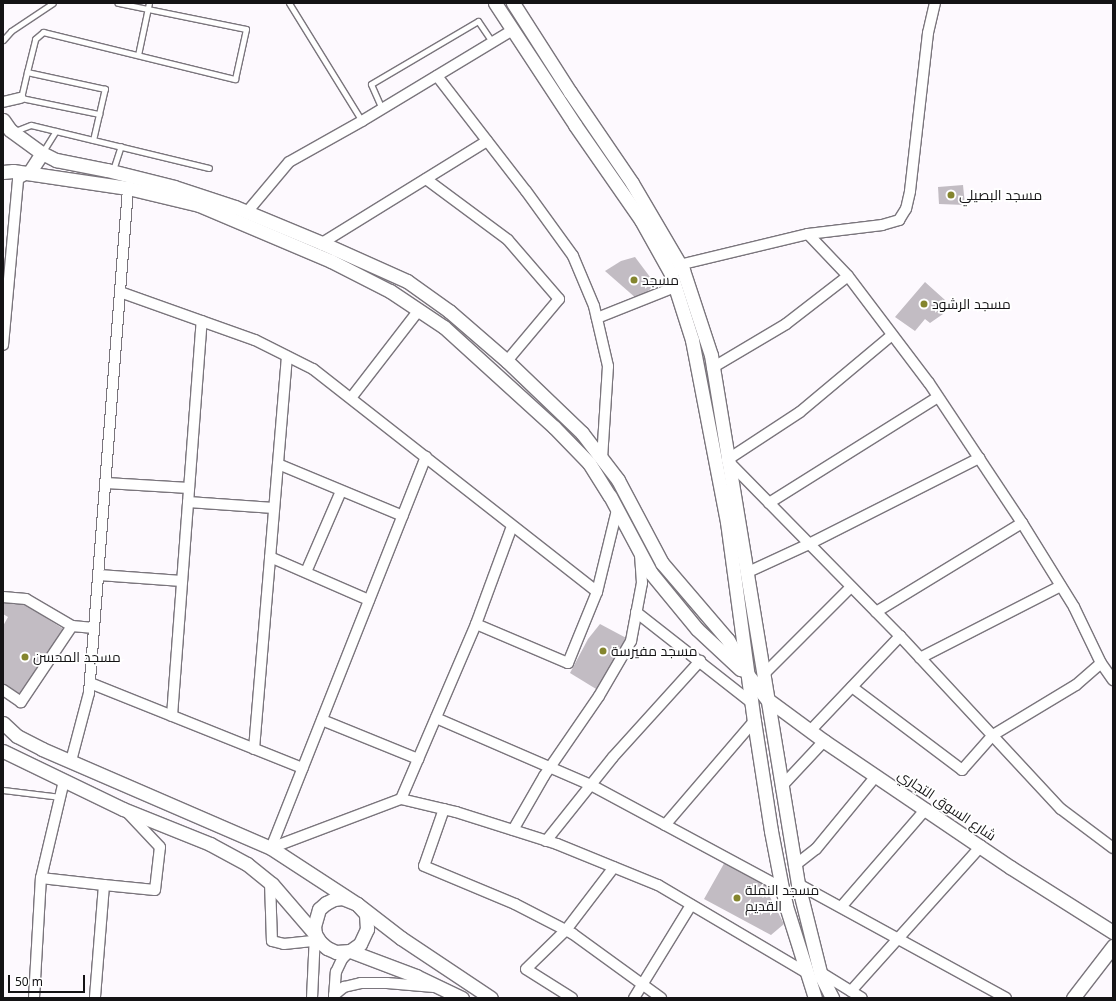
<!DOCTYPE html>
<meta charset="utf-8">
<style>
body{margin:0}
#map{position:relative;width:1116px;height:1001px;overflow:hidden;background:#fdf9fe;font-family:"Noto Sans",Cairo,sans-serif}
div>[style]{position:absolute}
.building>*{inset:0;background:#c2bcc3}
.roads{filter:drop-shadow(1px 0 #7a757c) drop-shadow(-1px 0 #7a757c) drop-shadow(0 1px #7a757c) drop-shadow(0 -1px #7a757c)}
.service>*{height:5px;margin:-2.5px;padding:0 2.5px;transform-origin:2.5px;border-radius:2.5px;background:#fff}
.minor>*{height:10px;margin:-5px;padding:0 5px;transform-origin:5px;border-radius:5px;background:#fff}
.tertiary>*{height:13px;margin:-6.5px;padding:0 6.5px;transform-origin:6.5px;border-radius:6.5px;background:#fff}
.dots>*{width:11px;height:11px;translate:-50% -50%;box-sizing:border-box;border:2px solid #fff;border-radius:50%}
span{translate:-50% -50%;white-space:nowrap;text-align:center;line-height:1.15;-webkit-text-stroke:3.5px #fff;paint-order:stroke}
.poi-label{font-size:14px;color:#141315}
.left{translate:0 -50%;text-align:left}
.street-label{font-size:14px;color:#141315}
.frame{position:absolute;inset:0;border:4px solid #141315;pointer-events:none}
.scale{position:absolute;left:8px;top:975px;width:77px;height:18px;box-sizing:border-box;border:2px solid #141315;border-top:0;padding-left:5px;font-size:12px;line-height:14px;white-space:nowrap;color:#141315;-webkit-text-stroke:3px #fff;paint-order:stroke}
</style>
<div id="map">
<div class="building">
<i style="clip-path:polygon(963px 185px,965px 205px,939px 204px,938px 187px)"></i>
<i style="clip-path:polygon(635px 257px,656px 285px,637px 299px,605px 271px,621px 261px)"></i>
<i style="clip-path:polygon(925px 282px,945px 300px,938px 308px,943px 314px,930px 323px,925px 319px,915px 331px,895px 317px)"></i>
<i style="clip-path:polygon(3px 601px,23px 603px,65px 630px,21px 696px,3px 684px,3px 626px,8px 617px,3px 614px)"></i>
<i style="clip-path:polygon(600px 624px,630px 640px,601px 692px,570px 673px,588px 639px)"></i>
<i style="clip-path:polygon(726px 860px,773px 886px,770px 897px,784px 924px,771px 935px,704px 899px)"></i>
</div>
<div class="roads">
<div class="service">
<i style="left:289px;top:3px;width:139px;rotate:58.3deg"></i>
<i style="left:3px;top:40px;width:12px;rotate:-48deg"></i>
<i style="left:11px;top:31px;width:50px;rotate:-33.7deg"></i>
<i style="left:138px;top:55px;width:53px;rotate:-78.1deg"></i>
<i style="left:27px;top:72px;width:34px;rotate:-76deg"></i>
<i style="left:35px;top:39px;width:11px;rotate:-41deg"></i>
<i style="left:43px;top:32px;width:198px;rotate:13.8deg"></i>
<i style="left:235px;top:79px;width:51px;rotate:-77.6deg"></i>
<i style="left:246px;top:29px;width:131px;rotate:-168.5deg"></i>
<i style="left:382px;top:109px;width:27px;rotate:-114deg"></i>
<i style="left:371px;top:84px;width:124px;rotate:-30.5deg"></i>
<i style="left:478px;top:21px;width:25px;rotate:56deg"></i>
<i style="left:15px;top:131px;width:17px;rotate:-21deg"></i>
<i style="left:31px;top:125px;width:183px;rotate:13.6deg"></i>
<i style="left:93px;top:140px;width:27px;rotate:-77deg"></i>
<i style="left:99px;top:114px;width:26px;rotate:-77deg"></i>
<i style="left:105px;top:89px;width:80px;rotate:-167.7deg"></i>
<i style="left:27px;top:72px;width:27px;rotate:103deg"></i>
<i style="left:21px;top:98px;width:80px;rotate:11.6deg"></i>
<i style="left:42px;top:153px;width:26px;rotate:-58deg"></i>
<i style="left:113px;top:170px;width:25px;rotate:-72deg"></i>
<i style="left:3px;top:790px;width:58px;rotate:6.9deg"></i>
</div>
<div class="minor">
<i style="left:437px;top:76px;width:145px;rotate:52.3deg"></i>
<i style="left:526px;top:191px;width:80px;rotate:54.1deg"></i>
<i style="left:573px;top:256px;width:54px;rotate:67.2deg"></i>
<i style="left:594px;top:306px;width:62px;rotate:76.9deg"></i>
<i style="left:608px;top:366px;width:92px;rotate:93.7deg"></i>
<i style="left:3px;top:102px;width:18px;rotate:-13deg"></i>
<i style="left:426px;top:179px;width:102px;rotate:36.6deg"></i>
<i style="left:508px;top:240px;width:78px;rotate:49.2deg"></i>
<i style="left:559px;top:299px;width:81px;rotate:130deg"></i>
<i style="left:247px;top:212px;width:65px;rotate:-50deg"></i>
<i style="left:289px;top:162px;width:84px;rotate:-29.3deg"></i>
<i style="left:362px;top:121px;width:176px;rotate:-31.1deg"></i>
<i style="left:808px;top:234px;width:58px;rotate:46.4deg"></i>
<i style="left:848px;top:276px;width:134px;rotate:52.9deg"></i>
<i style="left:929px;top:383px;width:168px;rotate:56.4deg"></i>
<i style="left:1022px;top:523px;width:99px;rotate:58.2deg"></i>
<i style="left:1074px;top:607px;width:62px;rotate:64.3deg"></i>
<i style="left:1101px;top:663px;width:21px;rotate:55deg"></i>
<i style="left:322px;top:243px;width:194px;rotate:-31.7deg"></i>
<i style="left:679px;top:265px;width:133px;rotate:-13.5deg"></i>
<i style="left:808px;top:234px;width:75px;rotate:-6.9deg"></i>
<i style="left:882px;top:225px;width:18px;rotate:-16deg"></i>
<i style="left:899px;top:220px;width:13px;rotate:-58deg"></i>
<i style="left:906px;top:209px;width:18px;rotate:-77deg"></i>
<i style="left:910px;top:191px;width:159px;rotate:-83.5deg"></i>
<i style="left:928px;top:33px;width:31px;rotate:-77deg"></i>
<i style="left:120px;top:292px;width:143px;rotate:19.6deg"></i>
<i style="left:255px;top:340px;width:65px;rotate:26.6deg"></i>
<i style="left:313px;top:369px;width:361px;rotate:38.1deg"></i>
<i style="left:597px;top:318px;width:84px;rotate:-21.7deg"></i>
<i style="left:892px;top:335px;width:120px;rotate:140.1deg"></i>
<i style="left:800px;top:412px;width:87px;rotate:146.7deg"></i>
<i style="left:727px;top:460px;width:247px;rotate:45.5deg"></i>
<i style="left:900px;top:636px;width:236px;rotate:47.1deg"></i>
<i style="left:1061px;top:809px;width:65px;rotate:36.9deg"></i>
<i style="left:3px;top:345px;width:167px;rotate:-84.8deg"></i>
<i style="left:18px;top:179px;width:13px;rotate:-29deg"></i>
<i style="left:712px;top:368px;width:86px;rotate:-30.7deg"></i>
<i style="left:786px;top:324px;width:78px;rotate:-37.7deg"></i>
<i style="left:351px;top:398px;width:111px;rotate:-52.3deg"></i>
<i style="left:278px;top:464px;width:135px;rotate:22.6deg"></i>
<i style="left:106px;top:483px;width:83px;rotate:3.4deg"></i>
<i style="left:188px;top:502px;width:86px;rotate:4deg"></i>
<i style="left:769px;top:503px;width:199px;rotate:-32.1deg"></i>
<i style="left:270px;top:557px;width:108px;rotate:23.5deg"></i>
<i style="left:306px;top:572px;width:88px;rotate:-66.6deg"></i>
<i style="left:746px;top:573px;width:69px;rotate:-24.7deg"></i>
<i style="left:809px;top:544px;width:191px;rotate:-26.8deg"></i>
<i style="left:99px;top:575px;width:83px;rotate:4.1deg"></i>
<i style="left:3px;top:597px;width:23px;rotate:5deg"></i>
<i style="left:26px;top:599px;width:53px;rotate:30.4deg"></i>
<i style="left:72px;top:626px;width:92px;rotate:123.9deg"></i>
<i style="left:21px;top:702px;width:22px;rotate:-146deg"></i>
<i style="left:636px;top:612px;width:147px;rotate:38.1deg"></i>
<i style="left:876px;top:612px;width:171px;rotate:-31.4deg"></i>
<i style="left:476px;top:624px;width:100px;rotate:23deg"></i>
<i style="left:568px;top:663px;width:77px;rotate:-67.8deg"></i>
<i style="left:597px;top:592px;width:84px;rotate:-76.3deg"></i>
<i style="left:72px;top:626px;width:22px;rotate:5deg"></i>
<i style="left:920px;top:658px;width:158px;rotate:-27.1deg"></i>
<i style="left:763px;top:675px;width:124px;rotate:-45deg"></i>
<i style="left:90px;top:683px;width:229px;rotate:21.8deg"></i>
<i style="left:852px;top:687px;width:138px;rotate:37deg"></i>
<i style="left:962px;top:770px;width:47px;rotate:-48.5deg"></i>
<i style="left:993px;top:735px;width:97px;rotate:-31.1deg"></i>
<i style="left:1076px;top:685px;width:33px;rotate:-41deg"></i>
<i style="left:172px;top:716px;width:396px;rotate:-85.7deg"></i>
<i style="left:436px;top:718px;width:169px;rotate:23.4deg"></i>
<i style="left:591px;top:785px;width:217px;rotate:28.3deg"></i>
<i style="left:322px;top:720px;width:104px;rotate:22.1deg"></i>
<i style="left:810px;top:731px;width:131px;rotate:-46.5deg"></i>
<i style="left:254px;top:749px;width:394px;rotate:-85.2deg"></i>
<i style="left:71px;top:761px;width:70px;rotate:-75.2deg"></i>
<i style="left:89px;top:693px;width:507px;rotate:-85.58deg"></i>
<i style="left:781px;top:787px;width:63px;rotate:-46.9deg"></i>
<i style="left:401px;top:799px;width:57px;rotate:13.3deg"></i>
<i style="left:456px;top:812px;width:106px;rotate:17.6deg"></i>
<i style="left:557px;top:844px;width:109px;rotate:22.1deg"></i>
<i style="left:658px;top:885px;width:173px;rotate:30.6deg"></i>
<i style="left:444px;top:809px;width:60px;rotate:109.3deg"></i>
<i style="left:424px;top:866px;width:99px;rotate:22.7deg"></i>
<i style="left:515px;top:904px;width:65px;rotate:27.3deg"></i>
<i style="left:573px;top:934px;width:109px;rotate:36deg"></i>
<i style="left:665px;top:825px;width:137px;rotate:-49.4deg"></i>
<i style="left:513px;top:830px;width:62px;rotate:-60.1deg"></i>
<i style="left:544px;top:776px;width:97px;rotate:-55.5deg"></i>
<i style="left:599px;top:696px;width:64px;rotate:-59.8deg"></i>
<i style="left:631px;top:641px;width:59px;rotate:-79.3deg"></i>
<i style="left:642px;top:583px;width:27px;rotate:-94deg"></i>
<i style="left:546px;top:841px;width:107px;rotate:-51.4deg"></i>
<i style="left:613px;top:757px;width:130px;rotate:-47.8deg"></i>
<i style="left:271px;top:848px;width:139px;rotate:-20.7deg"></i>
<i style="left:401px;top:799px;width:190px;rotate:-66.8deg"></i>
<i style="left:476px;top:624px;width:104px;rotate:-69.8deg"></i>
<i style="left:271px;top:848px;width:421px;rotate:-68.4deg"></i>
<i style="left:794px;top:866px;width:28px;rotate:-38deg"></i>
<i style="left:816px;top:849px;width:94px;rotate:-50.6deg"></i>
<i style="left:41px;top:878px;width:63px;rotate:6.3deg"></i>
<i style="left:104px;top:885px;width:113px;rotate:94.6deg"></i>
<i style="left:270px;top:882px;width:59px;rotate:88.1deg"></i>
<i style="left:272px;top:941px;width:12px;rotate:14deg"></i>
<i style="left:284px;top:944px;width:31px;rotate:-6deg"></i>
<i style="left:798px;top:884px;width:237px;rotate:28.7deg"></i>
<i style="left:104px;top:885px;width:51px;rotate:5.6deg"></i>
<i style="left:155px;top:890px;width:43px;rotate:-83.4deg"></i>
<i style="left:160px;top:847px;width:50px;rotate:-133.4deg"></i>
<i style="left:841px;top:907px;width:130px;rotate:-49.1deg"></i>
<i style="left:820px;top:972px;width:49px;rotate:31.8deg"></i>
<i style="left:851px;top:991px;width:195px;rotate:-48.1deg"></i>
<i style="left:334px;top:995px;width:13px;rotate:-39deg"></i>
<i style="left:344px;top:987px;width:17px;rotate:-13deg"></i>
<i style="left:361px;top:983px;width:26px"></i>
<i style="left:387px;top:983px;width:47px;rotate:4.9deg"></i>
<i style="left:34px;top:998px;width:120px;rotate:-86.7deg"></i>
<i style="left:41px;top:878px;width:100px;rotate:-76.7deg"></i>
<i style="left:312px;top:998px;width:64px;rotate:-87.3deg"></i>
<i style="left:334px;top:998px;width:26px;rotate:-86deg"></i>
<i style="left:336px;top:972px;width:14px;rotate:-65deg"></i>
<i style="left:342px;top:959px;width:11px;rotate:-45deg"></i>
<i style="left:572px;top:998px;width:54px;rotate:-147.8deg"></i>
<i style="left:526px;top:969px;width:56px;rotate:-44.3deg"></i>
<i style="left:566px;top:930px;width:79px;rotate:-52.7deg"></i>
<i style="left:634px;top:998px;width:109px;rotate:-58.5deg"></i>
</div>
<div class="tertiary">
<i style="left:495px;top:3px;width:146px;rotate:56.7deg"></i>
<i style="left:575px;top:125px;width:116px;rotate:55.2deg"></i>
<i style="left:641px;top:220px;width:62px;rotate:60.9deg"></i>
<i style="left:671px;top:274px;width:69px;rotate:72.3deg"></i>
<i style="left:692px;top:340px;width:185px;rotate:79.1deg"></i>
<i style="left:727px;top:522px;width:201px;rotate:82.3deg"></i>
<i style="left:754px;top:721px;width:111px;rotate:81.2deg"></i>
<i style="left:771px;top:831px;width:58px;rotate:79.1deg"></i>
<i style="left:782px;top:888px;width:18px;rotate:77deg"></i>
<i style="left:786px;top:906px;width:96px;rotate:72.5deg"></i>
<i style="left:513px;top:3px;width:106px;rotate:57.4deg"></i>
<i style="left:570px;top:92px;width:110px;rotate:55.7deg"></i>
<i style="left:632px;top:183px;width:101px;rotate:59.6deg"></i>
<i style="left:683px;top:270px;width:89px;rotate:71.8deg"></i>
<i style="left:711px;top:355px;width:536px;rotate:80.66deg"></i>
<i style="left:798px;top:884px;width:95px;rotate:76deg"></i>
<i style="left:821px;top:976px;width:25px;rotate:63deg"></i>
<i style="left:3px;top:120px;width:12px;rotate:55deg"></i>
<i style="left:10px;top:130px;width:39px;rotate:36deg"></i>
<i style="left:42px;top:153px;width:16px;rotate:27deg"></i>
<i style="left:56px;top:160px;width:52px;rotate:11.1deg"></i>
<i style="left:107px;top:170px;width:69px;rotate:14.2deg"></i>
<i style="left:174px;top:187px;width:64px;rotate:18.2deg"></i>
<i style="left:235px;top:207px;width:94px;rotate:22.5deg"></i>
<i style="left:322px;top:243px;width:93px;rotate:24.1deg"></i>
<i style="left:407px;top:281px;width:52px;rotate:35.5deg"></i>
<i style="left:449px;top:311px;width:77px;rotate:40.8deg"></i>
<i style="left:507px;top:361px;width:104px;rotate:43.8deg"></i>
<i style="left:582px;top:433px;width:59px;rotate:52.5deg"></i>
<i style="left:618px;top:480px;width:94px;rotate:62.1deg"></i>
<i style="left:662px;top:563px;width:101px;rotate:49.4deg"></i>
<i style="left:728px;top:640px;width:40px;rotate:60.3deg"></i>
<i style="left:748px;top:675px;width:31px;rotate:52deg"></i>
<i style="left:767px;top:699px;width:71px;rotate:36.4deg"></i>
<i style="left:824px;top:741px;width:225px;rotate:34.1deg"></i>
<i style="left:1010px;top:867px;width:122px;rotate:32.3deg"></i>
<i style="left:3px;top:172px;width:10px;rotate:-6deg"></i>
<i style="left:13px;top:171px;width:116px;rotate:8.4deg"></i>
<i style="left:128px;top:188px;width:73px;rotate:13.5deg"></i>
<i style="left:199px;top:205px;width:143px;rotate:23deg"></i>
<i style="left:331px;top:261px;width:66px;rotate:27deg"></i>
<i style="left:390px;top:291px;width:65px;rotate:33.7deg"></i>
<i style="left:444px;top:327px;width:149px;rotate:42.3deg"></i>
<i style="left:554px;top:427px;width:50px;rotate:45.8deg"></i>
<i style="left:589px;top:463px;width:39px;rotate:58deg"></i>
<i style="left:610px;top:496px;width:87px;rotate:62deg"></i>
<i style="left:651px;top:573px;width:72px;rotate:50.6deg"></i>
<i style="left:697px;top:629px;width:59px;rotate:42.9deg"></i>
<i style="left:29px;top:173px;width:24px;rotate:-57deg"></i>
<i style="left:3px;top:723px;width:19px;rotate:43deg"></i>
<i style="left:17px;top:736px;width:28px;rotate:27deg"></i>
<i style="left:42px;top:749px;width:249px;rotate:23.4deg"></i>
<i style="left:271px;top:848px;width:103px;rotate:33.1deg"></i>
<i style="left:357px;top:904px;width:56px;rotate:37.7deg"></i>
<i style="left:401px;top:938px;width:108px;rotate:33.7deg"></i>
<i style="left:3px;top:751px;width:133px;rotate:25.8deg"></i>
<i style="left:123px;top:809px;width:94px;rotate:21.9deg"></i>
<i style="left:210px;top:844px;width:42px;rotate:28.4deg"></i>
<i style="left:247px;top:864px;width:32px;rotate:39deg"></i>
<i style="left:272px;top:884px;width:66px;rotate:49.3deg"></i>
<i style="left:315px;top:934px;width:9px;rotate:58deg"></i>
<i style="left:320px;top:942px;width:9px;rotate:41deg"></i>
<i style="left:327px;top:948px;width:10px;rotate:24deg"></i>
<i style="left:336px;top:952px;width:14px;rotate:-4deg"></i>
<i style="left:350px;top:951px;width:12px;rotate:-35deg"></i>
<i style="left:360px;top:944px;width:17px;rotate:-65deg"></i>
<i style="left:367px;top:929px;width:15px;rotate:-94deg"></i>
<i style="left:366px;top:914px;width:13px;rotate:-132deg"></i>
<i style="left:357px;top:904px;width:16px;rotate:-158deg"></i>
<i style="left:342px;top:898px;width:8px;rotate:173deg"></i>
<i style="left:334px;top:899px;width:9px;rotate:153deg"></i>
<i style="left:326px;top:903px;width:9px;rotate:139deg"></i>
<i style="left:319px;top:909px;width:18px;rotate:106deg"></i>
<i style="left:314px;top:926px;width:8px;rotate:83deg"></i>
<i style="left:350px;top:951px;width:71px;rotate:20.7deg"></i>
<i style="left:416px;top:976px;width:51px;rotate:25.6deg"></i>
<i style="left:1073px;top:998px;width:66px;rotate:-52.4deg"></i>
</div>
</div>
<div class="dots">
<i style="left:951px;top:195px;background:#84852e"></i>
<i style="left:634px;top:280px;background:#84852e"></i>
<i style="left:924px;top:304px;background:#84852e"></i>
<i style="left:603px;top:651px;background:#84852e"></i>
<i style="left:25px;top:657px;background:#84852e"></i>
<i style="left:737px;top:898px;background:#84852e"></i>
</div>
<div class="poi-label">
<span class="left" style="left:959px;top:195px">مسجد البصيلي</span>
<span class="left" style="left:642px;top:280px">مسجد</span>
<span class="left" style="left:932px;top:304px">مسجد الرشود</span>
<span class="left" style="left:611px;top:651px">مسجد مفيرسة</span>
<span class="left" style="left:33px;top:657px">مسجد المحسن</span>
<span class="left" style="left:745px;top:898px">مسجد النملة<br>القديم</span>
</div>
<div class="street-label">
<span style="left:947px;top:805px;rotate:34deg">شارع السوق التجاري</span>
</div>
<div class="frame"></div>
<div class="scale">50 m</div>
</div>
